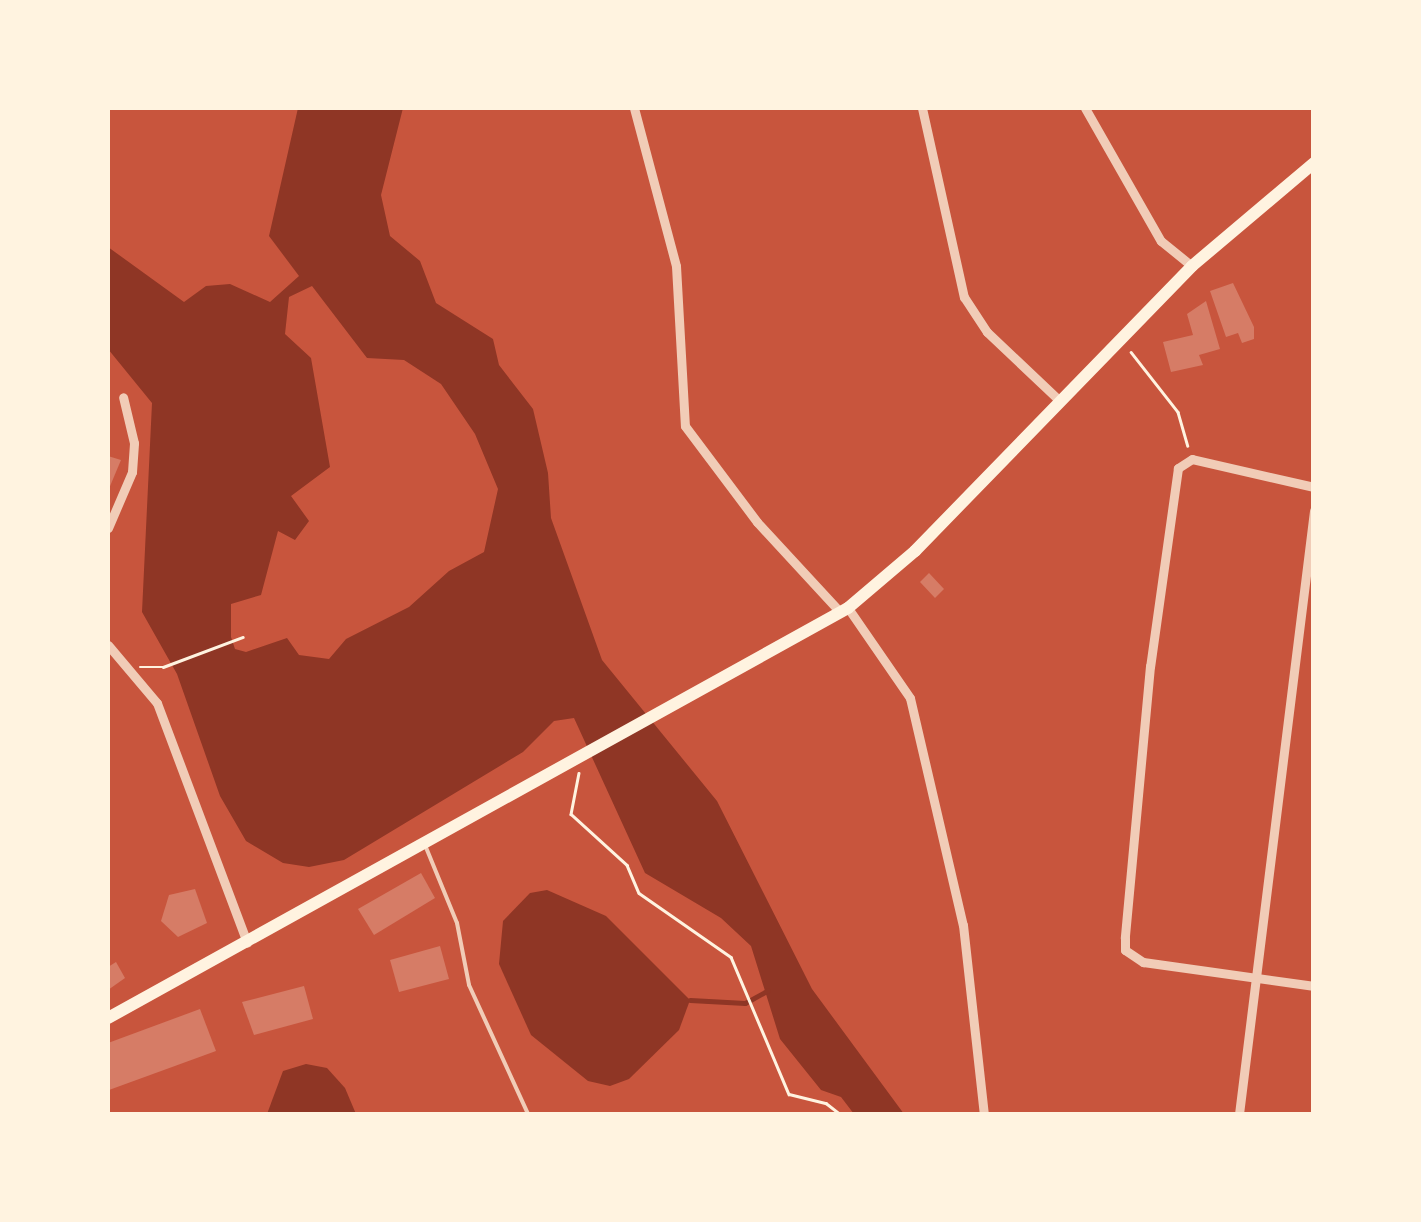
<!DOCTYPE html>
<style>
body{margin:0}
#map{position:relative;width:1421px;height:1222px;overflow:hidden;background:#c8553d;font-family:"DM Sans",sans-serif}
div>[style]{position:absolute}
.water>*{inset:0;background:#8f3625}
.stream>*{height:5px;margin:-2.5px;padding:0 2.5px;transform-origin:2.5px;border-radius:2.5px;background:#8f3625}
.building>*{inset:0;background:#d67c66}
.path>*{height:2.5px;margin:-1.25px;padding:0 1.25px;transform-origin:1.25px;border-radius:1.25px;background:#fff3e0}
.service>*{height:4px;margin:-2px;padding:0 2px;transform-origin:2px;border-radius:2px;background:#f1ccb7}
.minor>*{height:9px;margin:-4.5px;padding:0 4.5px;transform-origin:4.5px;border-radius:4.5px;background:#f1ccb7}
.secondary>*{height:12px;margin:-6px;padding:0 6px;transform-origin:6px;border-radius:6px;background:#fff3e0}
span{translate:-50% -50%;white-space:nowrap;text-align:center;line-height:1.15;-webkit-text-stroke:10px #fff3e0;paint-order:stroke}
.frame{position:absolute;inset:0;border:110px solid #fff3e0;pointer-events:none}
</style>
<div id="map">
<div class="water">
<i style="clip-path:polygon(evenodd,298px 108px,403px 108px,381px 195px,390px 236px,420px 261px,436px 303px,493px 339px,499px 365px,533px 409px,548px 473px,551px 518px,602px 660px,717px 801px,812px 989px,904px 1114px,854px 1114px,841px 1097px,821px 1090px,780px 1039px,751px 946px,721px 918px,645px 873px,574px 718px,554px 721px,523px 752px,344px 860px,309px 867px,283px 863px,246px 841px,220px 796px,177px 674px,142px 612px,152px 403px,108px 349px,108px 247px,184px 302px,206px 286px,230px 284px,270px 302px,299px 276px,269px 236px,298px 108px,312px 286px,367px 358px,404px 360px,441px 384px,475px 434px,498px 489px,484px 552px,449px 571px,409px 607px,346px 639px,329px 659px,299px 655px,287px 638px,246px 652px,235px 649px,231px 637px,231px 604px,261px 595px,278px 531px,295px 540px,309px 521px,291px 496px,330px 467px,311px 358px,285px 334px,289px 297px,312px 286px)"></i>
<i style="clip-path:polygon(547px 890px,606px 916px,690px 1000px,679px 1030px,629px 1079px,610px 1086px,588px 1081px,531px 1035px,499px 964px,503px 921px,530px 893px)"></i>
<i style="clip-path:polygon(306px 1064px,327px 1068px,345px 1088px,356px 1114px,267px 1114px,283px 1071px)"></i>
</div>
<div class="stream">
<i style="left:690px;top:1000px;width:55px;rotate:3.1deg"></i>
<i style="left:745px;top:1003px;width:26px;rotate:-29deg"></i>
</div>
<div class="building">
<i style="clip-path:polygon(1233px 283px,1254px 327px,1254px 339px,1242px 343px,1238px 333px,1226px 337px,1210px 291px)"></i>
<i style="clip-path:polygon(1206px 301px,1220px 349px,1199px 355px,1203px 365px,1171px 372px,1163px 342px,1193px 335px,1187px 314px)"></i>
<i style="clip-path:polygon(108px 456px,121px 460px,108px 491px)"></i>
<i style="clip-path:polygon(929px 573px,944px 589px,935px 598px,920px 582px)"></i>
<i style="clip-path:polygon(421px 873px,435px 898px,374px 935px,358px 909px)"></i>
<i style="clip-path:polygon(195px 889px,207px 923px,178px 937px,161px 921px,169px 895px)"></i>
<i style="clip-path:polygon(440px 946px,449px 979px,399px 992px,390px 960px)"></i>
<i style="clip-path:polygon(116px 962px,125px 978px,108px 990px,108px 967px)"></i>
<i style="clip-path:polygon(304px 986px,313px 1019px,254px 1035px,242px 1002px)"></i>
<i style="clip-path:polygon(200px 1009px,216px 1051px,109px 1090px,108px 1043px)"></i>
</div>
<div class="path">
<i style="left:1131px;top:352px;width:76px;rotate:51.9deg"></i>
<i style="left:1178px;top:412px;width:35px;rotate:74deg"></i>
<i style="left:140px;top:667px;width:23px"></i>
<i style="left:163px;top:667px;width:85px;rotate:-20.6deg"></i>
<i style="left:579px;top:773px;width:42px;rotate:101deg"></i>
<i style="left:571px;top:814px;width:76px;rotate:42.3deg"></i>
<i style="left:627px;top:865px;width:30px;rotate:67deg"></i>
<i style="left:639px;top:893px;width:112px;rotate:34.8deg"></i>
<i style="left:731px;top:957px;width:149px;rotate:67.1deg"></i>
<i style="left:789px;top:1094px;width:38px;rotate:14deg"></i>
<i style="left:826px;top:1103px;width:18px;rotate:38deg"></i>
</div>
<div class="service">
<i style="left:425px;top:845px;width:84px;rotate:67.7deg"></i>
<i style="left:457px;top:923px;width:63px;rotate:79deg"></i>
<i style="left:469px;top:985px;width:142px;rotate:65.4deg"></i>
</div>
<div class="minor">
<i style="left:634px;top:108px;width:163px;rotate:75.1deg"></i>
<i style="left:676px;top:266px;width:160px;rotate:86.8deg"></i>
<i style="left:685px;top:426px;width:120px;rotate:53.1deg"></i>
<i style="left:757px;top:522px;width:122px;rotate:47.3deg"></i>
<i style="left:922px;top:108px;width:194px;rotate:77.5deg"></i>
<i style="left:964px;top:297px;width:42px;rotate:56.7deg"></i>
<i style="left:987px;top:332px;width:100px;rotate:43.4deg"></i>
<i style="left:1085px;top:108px;width:153px;rotate:60.3deg"></i>
<i style="left:1161px;top:241px;width:40px;rotate:39deg"></i>
<i style="left:1314px;top:487px;width:125px;rotate:-167.1deg"></i>
<i style="left:1192px;top:459px;width:17px;rotate:147deg"></i>
<i style="left:1178px;top:468px;width:200px;rotate:98deg"></i>
<i style="left:1150px;top:666px;width:273px;rotate:95.3deg"></i>
<i style="left:1125px;top:938px;width:12px;rotate:90deg"></i>
<i style="left:1125px;top:950px;width:22px;rotate:34deg"></i>
<i style="left:1143px;top:962px;width:173px;rotate:8deg"></i>
<i style="left:108px;top:528px;width:61px;rotate:-66.8deg"></i>
<i style="left:132px;top:472px;width:29px;rotate:-86deg"></i>
<i style="left:134px;top:443px;width:47px;rotate:-103.4deg"></i>
<i style="left:848px;top:608px;width:109px;rotate:55.4deg"></i>
<i style="left:910px;top:698px;width:233px;rotate:76.9deg"></i>
<i style="left:963px;top:925px;width:190px;rotate:83.7deg"></i>
<i style="left:108px;top:645px;width:76px;rotate:49.8deg"></i>
<i style="left:157px;top:703px;width:256px;rotate:69.4deg"></i>
<i style="left:1239px;top:1114px;width:608px;rotate:-82.91deg"></i>
</div>
<div class="secondary">
<i style="left:108px;top:1018px;width:846px;rotate:-28.99deg"></i>
<i style="left:848px;top:608px;width:88px;rotate:-40.4deg"></i>
<i style="left:915px;top:551px;width:397px;rotate:-45.8deg"></i>
<i style="left:1192px;top:266px;width:160px;rotate:-40.2deg"></i>
</div>
<div class="frame"></div>
</div>
